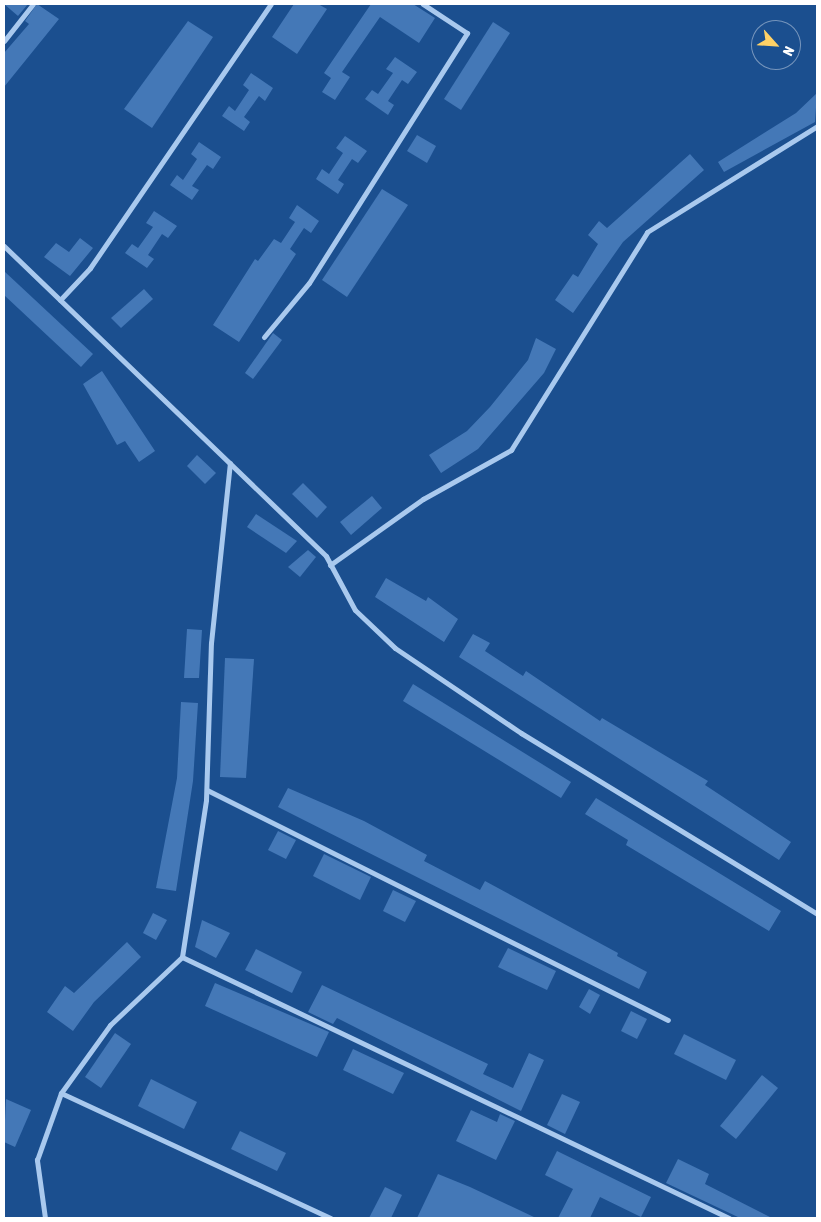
<!DOCTYPE html>
<style>
body{margin:0}
#map{position:relative;width:821px;height:1222px;overflow:hidden;background:#1b4f8f;font-family:"Asap Condensed",sans-serif}
div>[style]{position:absolute}
.building>*{inset:0;background:#4478b7}
.street>*{height:5px;margin:-2.5px;padding:0 2.5px;transform-origin:2.5px;border-radius:2.5px;background:#a9c9ee}
span{translate:-50% -50%;white-space:nowrap;text-align:center;line-height:1.15;-webkit-text-stroke:4px #1b4f8f;paint-order:stroke}
.frame{position:absolute;inset:0;border:5px solid #fff;pointer-events:none}
.north{position:absolute;left:751px;top:20px;width:50px;height:50px;box-sizing:border-box;background:#1b4f8f;border:1px solid #7695bc;border-radius:50%;rotate:116deg;font-size:14px;font-weight:700;line-height:20px;text-align:center;color:#fff}
.north::after{content:'';display:block;margin:auto;width:18px;height:22px;background:#ffd166;clip-path:polygon(50% 0,100% 100%,50% 72%,0 100%)}
</style>
<div id="map">
<div class="building">
<i style="clip-path:polygon(4px 4px,28px 4px,18px 16px)"></i>
<i style="clip-path:polygon(37px 4px,59px 19px,4px 87px,4px 53px,29px 24px,25px 21px)"></i>
<i style="clip-path:polygon(294px 4px,318px 4px,327px 9px,297px 54px,272px 37px)"></i>
<i style="clip-path:polygon(371px 4px,413px 4px,435px 18px,419px 43px,380px 17px,342px 72px,350px 77px,335px 100px,322px 92px,331px 78px,324px 73px)"></i>
<i style="clip-path:polygon(188px 21px,213px 37px,152px 128px,124px 109px)"></i>
<i style="clip-path:polygon(493px 22px,510px 33px,461px 110px,444px 99px)"></i>
<i style="clip-path:polygon(395px 57px,417px 72px,408px 84px,402px 80px,388px 101px,394px 105px,388px 115px,365px 99px,372px 90px,378px 94px,393px 73px,386px 69px)"></i>
<i style="clip-path:polygon(251px 73px,273px 88px,265px 101px,259px 96px,244px 117px,250px 122px,244px 131px,222px 116px,229px 106px,235px 111px,249px 90px,243px 85px)"></i>
<i style="clip-path:polygon(817px 93px,815px 122px,724px 172px,718px 162px,796px 113px)"></i>
<i style="clip-path:polygon(417px 135px,436px 146px,427px 163px,407px 151px)"></i>
<i style="clip-path:polygon(345px 136px,367px 151px,358px 163px,352px 159px,338px 180px,344px 184px,338px 194px,316px 179px,322px 169px,329px 174px,343px 153px,336px 148px)"></i>
<i style="clip-path:polygon(199px 142px,221px 157px,213px 169px,207px 165px,192px 186px,199px 190px,192px 200px,170px 185px,177px 175px,183px 180px,197px 159px,191px 154px)"></i>
<i style="clip-path:polygon(690px 154px,704px 170px,623px 242px,573px 313px,555px 300px,573px 274px,578px 277px,598px 244px,588px 235px,599px 221px,607px 228px)"></i>
<i style="clip-path:polygon(382px 189px,408px 205px,347px 297px,322px 280px)"></i>
<i style="clip-path:polygon(297px 205px,319px 221px,311px 233px,304px 228px,290px 249px,296px 254px,239px 342px,213px 325px,255px 259px,258px 261px,274px 239px,281px 243px,295px 222px,289px 218px)"></i>
<i style="clip-path:polygon(154px 211px,177px 226px,168px 238px,162px 234px,148px 255px,154px 259px,147px 268px,125px 253px,132px 244px,138px 248px,153px 227px,146px 223px)"></i>
<i style="clip-path:polygon(80px 238px,93px 248px,70px 276px,44px 257px,56px 243px,69px 252px)"></i>
<i style="clip-path:polygon(4px 271px,93px 354px,81px 367px,4px 295px)"></i>
<i style="clip-path:polygon(144px 289px,153px 299px,121px 328px,111px 318px)"></i>
<i style="clip-path:polygon(273px 333px,282px 340px,253px 379px,245px 373px)"></i>
<i style="clip-path:polygon(536px 338px,556px 349px,544px 373px,478px 449px,441px 473px,429px 455px,467px 431px,490px 407px,528px 360px)"></i>
<i style="clip-path:polygon(102px 371px,155px 451px,139px 462px,125px 441px,117px 445px,83px 384px)"></i>
<i style="clip-path:polygon(197px 455px,216px 473px,205px 484px,187px 466px)"></i>
<i style="clip-path:polygon(303px 483px,327px 507px,317px 518px,292px 494px)"></i>
<i style="clip-path:polygon(372px 496px,382px 508px,351px 535px,340px 522px)"></i>
<i style="clip-path:polygon(256px 514px,297px 541px,286px 553px,247px 527px)"></i>
<i style="clip-path:polygon(308px 550px,316px 557px,300px 577px,288px 567px)"></i>
<i style="clip-path:polygon(386px 578px,426px 601px,428px 597px,458px 619px,444px 642px,375px 597px)"></i>
<i style="clip-path:polygon(187px 629px,202px 630px,199px 678px,184px 678px)"></i>
<i style="clip-path:polygon(473px 634px,490px 643px,485px 651px,523px 676px,526px 671px,600px 721px,602px 718px,708px 781px,705px 785px,791px 842px,779px 860px,459px 657px)"></i>
<i style="clip-path:polygon(225px 658px,254px 659px,246px 778px,220px 777px)"></i>
<i style="clip-path:polygon(413px 684px,571px 782px,561px 798px,403px 701px)"></i>
<i style="clip-path:polygon(181px 702px,198px 703px,193px 781px,176px 891px,156px 888px,177px 778px)"></i>
<i style="clip-path:polygon(288px 788px,364px 821px,427px 855px,424px 861px,480px 890px,485px 881px,618px 953px,617px 956px,647px 972px,639px 989px,278px 807px)"></i>
<i style="clip-path:polygon(596px 798px,781px 911px,769px 931px,626px 845px,628px 840px,585px 814px)"></i>
<i style="clip-path:polygon(278px 831px,296px 840px,286px 859px,268px 850px)"></i>
<i style="clip-path:polygon(324px 854px,371px 877px,360px 900px,313px 876px)"></i>
<i style="clip-path:polygon(393px 890px,416px 901px,405px 922px,383px 911px)"></i>
<i style="clip-path:polygon(153px 913px,167px 920px,156px 940px,143px 933px)"></i>
<i style="clip-path:polygon(202px 920px,230px 933px,216px 958px,195px 947px)"></i>
<i style="clip-path:polygon(127px 942px,141px 957px,94px 1002px,73px 1031px,47px 1012px,65px 986px,74px 993px)"></i>
<i style="clip-path:polygon(508px 948px,556px 971px,547px 990px,498px 967px)"></i>
<i style="clip-path:polygon(256px 949px,302px 972px,292px 993px,245px 970px)"></i>
<i style="clip-path:polygon(215px 983px,329px 1032px,317px 1057px,205px 1006px)"></i>
<i style="clip-path:polygon(322px 985px,488px 1064px,483px 1074px,513px 1088px,529px 1053px,544px 1060px,521px 1111px,337px 1018px,333px 1024px,308px 1012px)"></i>
<i style="clip-path:polygon(589px 989px,600px 995px,590px 1014px,579px 1007px)"></i>
<i style="clip-path:polygon(631px 1011px,647px 1019px,637px 1039px,621px 1031px)"></i>
<i style="clip-path:polygon(115px 1033px,131px 1044px,101px 1088px,85px 1077px)"></i>
<i style="clip-path:polygon(684px 1034px,736px 1060px,726px 1080px,674px 1054px)"></i>
<i style="clip-path:polygon(353px 1049px,404px 1073px,393px 1094px,343px 1070px)"></i>
<i style="clip-path:polygon(762px 1075px,778px 1088px,736px 1139px,720px 1126px)"></i>
<i style="clip-path:polygon(151px 1079px,197px 1102px,184px 1129px,138px 1106px)"></i>
<i style="clip-path:polygon(562px 1094px,580px 1102px,565px 1134px,547px 1125px)"></i>
<i style="clip-path:polygon(6px 1099px,31px 1110px,15px 1147px,4px 1142px)"></i>
<i style="clip-path:polygon(471px 1110px,497px 1122px,500px 1114px,515px 1121px,496px 1160px,456px 1141px)"></i>
<i style="clip-path:polygon(240px 1131px,286px 1153px,277px 1171px,231px 1149px)"></i>
<i style="clip-path:polygon(557px 1151px,651px 1197px,641px 1217px,600px 1197px,590px 1218px,558px 1218px,573px 1189px,545px 1175px)"></i>
<i style="clip-path:polygon(678px 1159px,709px 1174px,705px 1184px,772px 1218px,740px 1218px,666px 1183px)"></i>
<i style="clip-path:polygon(438px 1174px,470px 1187px,536px 1218px,417px 1218px)"></i>
<i style="clip-path:polygon(385px 1187px,402px 1195px,391px 1218px,369px 1218px)"></i>
</div>
<div class="street">
<i style="left:4px;top:41px;width:47px;rotate:-51.9deg"></i>
<i style="left:4px;top:246px;width:447px;rotate:43.9deg"></i>
<i style="left:326px;top:556px;width:61px;rotate:61.8deg"></i>
<i style="left:355px;top:610px;width:55px;rotate:43.5deg"></i>
<i style="left:395px;top:648px;width:152px;rotate:34deg"></i>
<i style="left:521px;top:733px;width:347px;rotate:31.4deg"></i>
<i style="left:60px;top:300px;width:44px;rotate:-46.8deg"></i>
<i style="left:90px;top:268px;width:320px;rotate:-55.6deg"></i>
<i style="left:264px;top:337px;width:70px;rotate:-50.2deg"></i>
<i style="left:309px;top:283px;width:296px;rotate:-57.7deg"></i>
<i style="left:467px;top:33px;width:53px;rotate:-146.6deg"></i>
<i style="left:330px;top:565px;width:114px;rotate:-35.4deg"></i>
<i style="left:423px;top:499px;width:101px;rotate:-29.1deg"></i>
<i style="left:511px;top:450px;width:257px;rotate:-58deg"></i>
<i style="left:647px;top:232px;width:200px;rotate:-31.9deg"></i>
<i style="left:207px;top:790px;width:515px;rotate:26.52deg"></i>
<i style="left:182px;top:957px;width:606px;rotate:25.51deg"></i>
<i style="left:61px;top:1093px;width:297px;rotate:24.9deg"></i>
<i style="left:45px;top:1218px;width:59px;rotate:-97.9deg"></i>
<i style="left:37px;top:1160px;width:71px;rotate:-70.3deg"></i>
<i style="left:61px;top:1093px;width:84px;rotate:-54.2deg"></i>
<i style="left:110px;top:1025px;width:99px;rotate:-43.4deg"></i>
<i style="left:182px;top:957px;width:159px;rotate:-81.3deg"></i>
<i style="left:206px;top:800px;width:157px;rotate:-88.2deg"></i>
<i style="left:211px;top:643px;width:181px;rotate:-84deg"></i>
</div>
<div class="frame"></div>
<div class="north">N</div>
</div>
